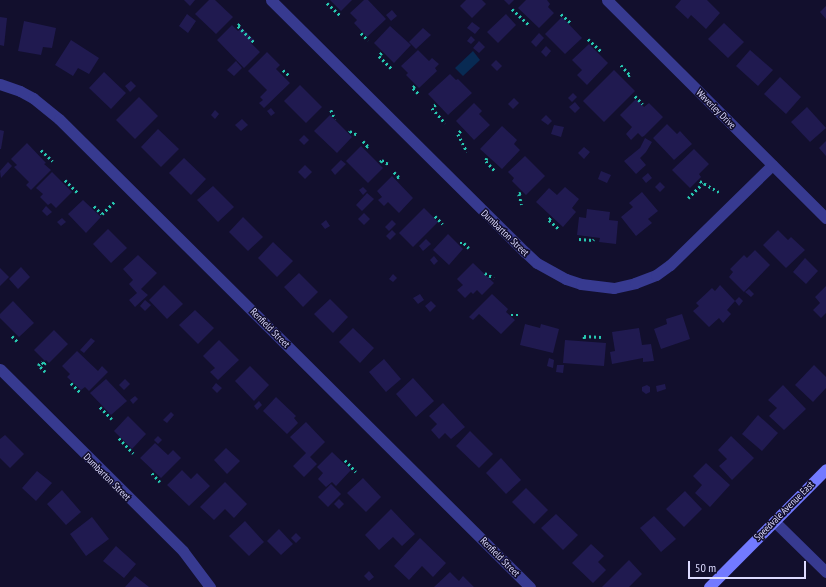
<!DOCTYPE html>
<style>
body{margin:0}
#map{position:relative;width:826px;height:587px;overflow:hidden;background:#120f2d;font-family:"PT Sans Narrow",sans-serif}
div>[style]{position:absolute}
.water>*{inset:0;background:#082a53}
.building>*{inset:0;background:#201a50}
.path>*{height:2.5px;margin-top:-1.25px;transform-origin:0;background:repeating-linear-gradient(90deg,#27c8b1 0 2px,transparent 0 5px)}
.minor>*{height:11px;margin:-5.5px;padding:0 5.5px;transform-origin:5.5px;border-radius:5.5px;background:#373a90}
.tertiary>*{height:11px;margin:-5.5px;padding:0 5.5px;transform-origin:5.5px;border-radius:5.5px;background:#373a90}
.secondary>*{height:11px;margin:-5.5px;padding:0 5.5px;transform-origin:5.5px;border-radius:5.5px;background:#727aff}
span{translate:-50% -50%;white-space:nowrap;text-align:center;line-height:1.15;-webkit-text-stroke:3px #120f2d;paint-order:stroke}
.street-label{font-size:10px;color:#dddbff}
.scale{position:absolute;left:688px;top:561px;width:118px;height:18px;box-sizing:border-box;border:2px solid #dddbff;border-top:0;padding-left:5px;font-size:12px;line-height:14px;white-space:nowrap;color:#dddbff;-webkit-text-stroke:3px #120f2d;paint-order:stroke}
</style>
<div id="map">
<div class="water">
<i style="clip-path:polygon(473px 51px,480px 60px,463px 76px,455px 68px)"></i>
</div>
<div class="building">
<i style="clip-path:polygon(184px 0,195px 0,190px 6px)"></i>
<i style="clip-path:polygon(209px 0,215px 0,233px 17px,216px 34px,195px 14px)"></i>
<i style="clip-path:polygon(330px 0,352px 0,341px 11px)"></i>
<i style="clip-path:polygon(364px 0,368px 0,386px 19px,367px 37px,354px 23px,357px 20px,350px 13px)"></i>
<i style="clip-path:polygon(466px 0,482px 0,486px 4px,472px 18px,460px 6px)"></i>
<i style="clip-path:polygon(504px 0,514px 0,509px 5px)"></i>
<i style="clip-path:polygon(526px 0,547px 0,550px 4px,548px 7px,554px 13px,539px 28px,518px 8px)"></i>
<i style="clip-path:polygon(681px 0,707px 0,720px 13px,706px 29px,691px 15px,688px 19px,675px 7px)"></i>
<i style="clip-path:polygon(826px 6px,826px 19px,820px 12px)"></i>
<i style="clip-path:polygon(392px 10px,397px 16px,391px 21px,386px 15px)"></i>
<i style="clip-path:polygon(187px 14px,196px 21px,188px 33px,179px 26px)"></i>
<i style="clip-path:polygon(506px 14px,516px 25px,498px 43px,487px 32px)"></i>
<i style="clip-path:polygon(0 17px,7px 18px,4px 46px,0 45px)"></i>
<i style="clip-path:polygon(562px 17px,582px 38px,565px 54px,545px 34px)"></i>
<i style="clip-path:polygon(24px 21px,56px 28px,52px 48px,43px 47px,41px 55px,18px 51px)"></i>
<i style="clip-path:polygon(472px 22px,480px 28px,475px 34px,467px 28px)"></i>
<i style="clip-path:polygon(724px 23px,744px 42px,728px 58px,708px 39px)"></i>
<i style="clip-path:polygon(232px 25px,238px 31px,242px 28px,254px 40px,251px 43px,260px 52px,244px 68px,217px 40px)"></i>
<i style="clip-path:polygon(390px 26px,411px 45px,394px 63px,374px 43px)"></i>
<i style="clip-path:polygon(423px 28px,431px 35px,416px 49px,409px 42px)"></i>
<i style="clip-path:polygon(539px 33px,544px 38px,536px 47px,531px 42px)"></i>
<i style="clip-path:polygon(471px 36px,475px 40px,471px 44px,467px 41px)"></i>
<i style="clip-path:polygon(71px 40px,99px 58px,89px 74px,78px 68px,73px 76px,55px 65px)"></i>
<i style="clip-path:polygon(479px 41px,485px 47px,479px 53px,473px 48px)"></i>
<i style="clip-path:polygon(589px 44px,608px 63px,587px 85px,577px 75px,582px 70px,572px 60px)"></i>
<i style="clip-path:polygon(546px 46px,551px 51px,546px 57px,541px 52px)"></i>
<i style="clip-path:polygon(418px 50px,429px 61px,432px 58px,439px 64px,435px 68px,437px 71px,419px 88px,406px 75px,408px 73px,401px 66px)"></i>
<i style="clip-path:polygon(750px 50px,773px 70px,758px 86px,736px 66px)"></i>
<i style="clip-path:polygon(267px 52px,280px 65px,276px 69px,290px 83px,264px 108px,259px 103px,263px 100px,260px 97px,267px 90px,248px 71px)"></i>
<i style="clip-path:polygon(496px 60px,502px 66px,497px 71px,491px 65px)"></i>
<i style="clip-path:polygon(236px 61px,242px 68px,234px 76px,227px 70px)"></i>
<i style="clip-path:polygon(614px 70px,635px 91px,604px 122px,583px 101px)"></i>
<i style="clip-path:polygon(104px 72px,126px 93px,111px 109px,89px 88px)"></i>
<i style="clip-path:polygon(450px 74px,456px 80px,458px 79px,472px 93px,448px 115px,428px 94px)"></i>
<i style="clip-path:polygon(780px 77px,801px 97px,786px 114px,764px 94px)"></i>
<i style="clip-path:polygon(131px 81px,136px 86px,130px 92px,125px 86px)"></i>
<i style="clip-path:polygon(300px 85px,322px 107px,306px 123px,284px 101px)"></i>
<i style="clip-path:polygon(573px 93px,577px 97px,572px 102px,568px 98px)"></i>
<i style="clip-path:polygon(139px 97px,158px 116px,135px 139px,116px 120px)"></i>
<i style="clip-path:polygon(514px 98px,519px 103px,513px 109px,508px 104px)"></i>
<i style="clip-path:polygon(636px 99px,644px 107px,649px 103px,663px 117px,644px 136px,642px 137px,638px 133px,631px 140px,626px 134px,632px 127px,620px 115px)"></i>
<i style="clip-path:polygon(575px 102px,580px 108px,575px 113px,569px 107px)"></i>
<i style="clip-path:polygon(474px 103px,482px 111px,479px 114px,490px 125px,474px 140px,456px 121px)"></i>
<i style="clip-path:polygon(807px 107px,826px 128px,810px 142px,791px 122px)"></i>
<i style="clip-path:polygon(271px 108px,275px 113px,271px 116px,267px 111px)"></i>
<i style="clip-path:polygon(215px 110px,219px 114px,215px 119px,211px 115px)"></i>
<i style="clip-path:polygon(330px 115px,352px 137px,337px 153px,314px 131px)"></i>
<i style="clip-path:polygon(546px 115px,552px 121px,548px 125px,541px 120px)"></i>
<i style="clip-path:polygon(242px 119px,248px 125px,241px 131px,235px 125px)"></i>
<i style="clip-path:polygon(667px 124px,677px 134px,680px 131px,692px 144px,674px 160px,653px 138px)"></i>
<i style="clip-path:polygon(554px 125px,564px 127px,561px 137px,551px 134px)"></i>
<i style="clip-path:polygon(502px 126px,517px 140px,514px 144px,520px 150px,502px 169px,480px 149px)"></i>
<i style="clip-path:polygon(158px 129px,179px 149px,161px 167px,141px 147px)"></i>
<i style="clip-path:polygon(0 130px,4px 131px,1px 149px,0 149px)"></i>
<i style="clip-path:polygon(304px 135px,309px 140px,304px 145px,299px 140px)"></i>
<i style="clip-path:polygon(645px 138px,652px 142px,646px 152px,640px 158px,646px 165px,636px 174px,624px 161px,640px 148px)"></i>
<i style="clip-path:polygon(826px 141px,826px 156px,819px 148px)"></i>
<i style="clip-path:polygon(27px 143px,46px 163px,44px 164px,51px 170px,31px 190px,26px 185px,29px 182px,14px 167px,17px 165px,11px 159px)"></i>
<i style="clip-path:polygon(361px 146px,383px 168px,368px 183px,346px 161px)"></i>
<i style="clip-path:polygon(584px 147px,590px 152px,584px 159px,578px 153px)"></i>
<i style="clip-path:polygon(694px 149px,709px 164px,699px 174px,701px 177px,690px 188px,672px 170px)"></i>
<i style="clip-path:polygon(525px 156px,545px 176px,526px 195px,512px 181px,514px 178px,508px 172px)"></i>
<i style="clip-path:polygon(184px 158px,206px 179px,191px 195px,169px 173px)"></i>
<i style="clip-path:polygon(341px 160px,346px 164px,335px 175px,331px 170px)"></i>
<i style="clip-path:polygon(8px 162px,12px 166px,1px 178px,0 171px)"></i>
<i style="clip-path:polygon(305px 165px,312px 172px,305px 179px,298px 172px)"></i>
<i style="clip-path:polygon(601px 171px,611px 175px,607px 183px,598px 179px)"></i>
<i style="clip-path:polygon(52px 172px,72px 192px,56px 208px,51px 203px,48px 205px,40px 197px,43px 194px,36px 188px)"></i>
<i style="clip-path:polygon(648px 173px,652px 178px,646px 183px,642px 178px)"></i>
<i style="clip-path:polygon(392px 176px,413px 198px,399px 213px,388px 202px,384px 206px,378px 200px,382px 197px,377px 191px)"></i>
<i style="clip-path:polygon(660px 182px,665px 187px,660px 192px,655px 187px)"></i>
<i style="clip-path:polygon(213px 186px,234px 207px,218px 222px,197px 200px)"></i>
<i style="clip-path:polygon(363px 187px,367px 191px,363px 195px,359px 190px)"></i>
<i style="clip-path:polygon(565px 187px,579px 199px,572px 208px,576px 212px,563px 227px,536px 202px,549px 188px,557px 195px)"></i>
<i style="clip-path:polygon(642px 192px,658px 211px,648px 219px,652px 223px,636px 236px,621px 217px,633px 207px,629px 203px)"></i>
<i style="clip-path:polygon(367px 193px,374px 199px,362px 211px,356px 205px)"></i>
<i style="clip-path:polygon(83px 200px,101px 217px,86px 233px,68px 214px)"></i>
<i style="clip-path:polygon(46px 206px,52px 212px,47px 216px,42px 211px)"></i>
<i style="clip-path:polygon(424px 208px,438px 222px,413px 247px,399px 233px)"></i>
<i style="clip-path:polygon(587px 209px,610px 212px,609px 220px,618px 221px,616px 244px,599px 242px,600px 238px,577px 235px,579px 217px,586px 218px)"></i>
<i style="clip-path:polygon(364px 213px,370px 219px,364px 225px,358px 219px)"></i>
<i style="clip-path:polygon(243px 217px,263px 237px,248px 251px,229px 232px)"></i>
<i style="clip-path:polygon(62px 218px,66px 222px,61px 226px,57px 222px)"></i>
<i style="clip-path:polygon(326px 220px,330px 226px,325px 229px,321px 224px)"></i>
<i style="clip-path:polygon(392px 220px,396px 224px,389px 231px,385px 227px)"></i>
<i style="clip-path:polygon(108px 229px,127px 248px,111px 263px,93px 244px)"></i>
<i style="clip-path:polygon(392px 230px,396px 234px,390px 240px,386px 236px)"></i>
<i style="clip-path:polygon(778px 230px,788px 240px,791px 237px,805px 250px,786px 268px,763px 245px)"></i>
<i style="clip-path:polygon(448px 234px,463px 249px,449px 265px,433px 250px)"></i>
<i style="clip-path:polygon(426px 239px,431px 244px,423px 251px,419px 246px)"></i>
<i style="clip-path:polygon(273px 242px,293px 261px,277px 277px,258px 258px)"></i>
<i style="clip-path:polygon(755px 250px,770px 265px,744px 292px,729px 277px,733px 272px,730px 269px,744px 255px,747px 258px)"></i>
<i style="clip-path:polygon(138px 255px,157px 273px,141px 289px,148px 295px,135px 307px,129px 300px,137px 293px,129px 284px,133px 280px,123px 269px)"></i>
<i style="clip-path:polygon(434px 256px,438px 261px,434px 265px,430px 260px)"></i>
<i style="clip-path:polygon(805px 258px,818px 271px,806px 284px,793px 272px)"></i>
<i style="clip-path:polygon(473px 263px,494px 283px,482px 295px,477px 290px,473px 294px,471px 292px,465px 298px,457px 290px,463px 285px,457px 279px)"></i>
<i style="clip-path:polygon(21px 267px,30px 277px,18px 289px,9px 279px)"></i>
<i style="clip-path:polygon(0 268px,9px 277px,0 286px)"></i>
<i style="clip-path:polygon(299px 273px,318px 292px,303px 307px,284px 287px)"></i>
<i style="clip-path:polygon(393px 274px,397px 278px,393px 282px,389px 279px)"></i>
<i style="clip-path:polygon(164px 285px,183px 304px,167px 319px,149px 300px)"></i>
<i style="clip-path:polygon(720px 285px,735px 301px,727px 310px,731px 314px,723px 323px,719px 318px,709px 327px,693px 311px,699px 306px,696px 303px,712px 288px,715px 291px)"></i>
<i style="clip-path:polygon(826px 286px,826px 313px,821px 318px,813px 310px,820px 303px,815px 297px)"></i>
<i style="clip-path:polygon(749px 289px,754px 294px,751px 297px,745px 292px)"></i>
<i style="clip-path:polygon(420px 294px,424px 300px,418px 304px,413px 298px)"></i>
<i style="clip-path:polygon(492px 294px,508px 309px,506px 312px,515px 320px,501px 334px,479px 314px,473px 320px,469px 317px)"></i>
<i style="clip-path:polygon(739px 297px,743px 301px,739px 306px,735px 301px)"></i>
<i style="clip-path:polygon(330px 299px,348px 317px,333px 333px,314px 314px)"></i>
<i style="clip-path:polygon(145px 300px,151px 305px,145px 311px,140px 306px)"></i>
<i style="clip-path:polygon(13px 301px,34px 323px,19px 337px,0 318px,0 314px)"></i>
<i style="clip-path:polygon(431px 301px,436px 306px,430px 312px,425px 306px)"></i>
<i style="clip-path:polygon(195px 310px,214px 328px,198px 344px,179px 325px)"></i>
<i style="clip-path:polygon(682px 314px,690px 339px,661px 349px,654px 329px,667px 324px,666px 319px)"></i>
<i style="clip-path:polygon(525px 324px,540px 328px,541px 324px,559px 329px,553px 353px,520px 345px)"></i>
<i style="clip-path:polygon(353px 328px,374px 348px,360px 363px,339px 342px)"></i>
<i style="clip-path:polygon(639px 328px,642px 345px,651px 344px,654px 361px,643px 362px,643px 358px,612px 364px,610px 352px,615px 351px,612px 332px)"></i>
<i style="clip-path:polygon(54px 330px,68px 344px,49px 363px,46px 360px,45px 361px,34px 350px)"></i>
<i style="clip-path:polygon(91px 338px,95px 341px,84px 353px,80px 350px)"></i>
<i style="clip-path:polygon(219px 340px,239px 360px,218px 380px,210px 372px,215px 368px,203px 356px)"></i>
<i style="clip-path:polygon(565px 340px,606px 343px,604px 366px,563px 363px)"></i>
<i style="clip-path:polygon(77px 351px,98px 371px,102px 366px,108px 372px,89px 391px,85px 387px,81px 390px,67px 377px,70px 374px,62px 366px)"></i>
<i style="clip-path:polygon(549px 358px,554px 360px,553px 368px,547px 366px)"></i>
<i style="clip-path:polygon(384px 359px,401px 379px,386px 392px,369px 372px)"></i>
<i style="clip-path:polygon(557px 365px,564px 365px,563px 373px,556px 372px)"></i>
<i style="clip-path:polygon(814px 365px,826px 377px,826px 388px,813px 402px,795px 385px)"></i>
<i style="clip-path:polygon(250px 366px,269px 385px,254px 401px,235px 381px)"></i>
<i style="clip-path:polygon(413px 378px,434px 401px,416px 417px,396px 394px)"></i>
<i style="clip-path:polygon(106px 379px,127px 401px,111px 415px,90px 393px)"></i>
<i style="clip-path:polygon(125px 379px,130px 384px,124px 390px,119px 385px)"></i>
<i style="clip-path:polygon(216px 383px,222px 388px,217px 393px,212px 388px)"></i>
<i style="clip-path:polygon(665px 384px,666px 389px,657px 392px,656px 386px)"></i>
<i style="clip-path:polygon(647px 385px,650px 387px,650px 392px,646px 394px,642px 391px,642px 387px)"></i>
<i style="clip-path:polygon(783px 385px,806px 409px,784px 430px,769px 416px,777px 408px,768px 400px)"></i>
<i style="clip-path:polygon(135px 396px,138px 399px,133px 404px,130px 400px)"></i>
<i style="clip-path:polygon(276px 397px,296px 416px,294px 418px,298px 423px,287px 434px,263px 411px)"></i>
<i style="clip-path:polygon(259px 401px,262px 405px,257px 410px,254px 406px)"></i>
<i style="clip-path:polygon(443px 403px,465px 427px,451px 439px,445px 433px,439px 439px,431px 430px,437px 424px,429px 416px)"></i>
<i style="clip-path:polygon(171px 412px,174px 415px,167px 423px,163px 420px)"></i>
<i style="clip-path:polygon(758px 415px,778px 433px,762px 451px,742px 434px)"></i>
<i style="clip-path:polygon(128px 416px,146px 434px,132px 449px,114px 431px)"></i>
<i style="clip-path:polygon(306px 422px,325px 442px,310px 457px,317px 464px,304px 477px,293px 466px,306px 453px,290px 437px)"></i>
<i style="clip-path:polygon(470px 431px,493px 454px,479px 468px,456px 446px)"></i>
<i style="clip-path:polygon(5px 435px,24px 454px,10px 468px,0 458px,0 439px)"></i>
<i style="clip-path:polygon(158px 436px,162px 440px,158px 444px,154px 440px)"></i>
<i style="clip-path:polygon(731px 436px,754px 458px,732px 480px,719px 466px,727px 459px,718px 450px)"></i>
<i style="clip-path:polygon(155px 443px,168px 455px,173px 450px,181px 458px,161px 478px,140px 458px)"></i>
<i style="clip-path:polygon(226px 448px,240px 461px,227px 474px,214px 460px)"></i>
<i style="clip-path:polygon(332px 452px,351px 470px,336px 486px,332px 482px,326px 487px,318px 479px,323px 473px,317px 467px)"></i>
<i style="clip-path:polygon(501px 458px,521px 480px,506px 494px,486px 473px)"></i>
<i style="clip-path:polygon(706px 463px,730px 485px,710px 507px,695px 493px,702px 485px,693px 476px)"></i>
<i style="clip-path:polygon(182px 470px,191px 479px,197px 473px,210px 486px,189px 506px,167px 485px)"></i>
<i style="clip-path:polygon(37px 471px,52px 483px,36px 501px,22px 488px)"></i>
<i style="clip-path:polygon(363px 478px,381px 497px,366px 512px,347px 493px)"></i>
<i style="clip-path:polygon(225px 482px,247px 504px,234px 518px,225px 509px,214px 520px,200px 507px)"></i>
<i style="clip-path:polygon(331px 484px,341px 494px,328px 507px,318px 497px)"></i>
<i style="clip-path:polygon(526px 488px,548px 510px,534px 524px,512px 502px)"></i>
<i style="clip-path:polygon(62px 490px,81px 512px,66px 525px,47px 504px)"></i>
<i style="clip-path:polygon(685px 491px,702px 509px,684px 527px,666px 509px)"></i>
<i style="clip-path:polygon(339px 499px,344px 504px,339px 509px,334px 504px)"></i>
<i style="clip-path:polygon(391px 509px,415px 534px,402px 546px,393px 537px,379px 550px,365px 535px)"></i>
<i style="clip-path:polygon(556px 514px,578px 535px,563px 550px,541px 528px)"></i>
<i style="clip-path:polygon(654px 516px,676px 539px,661px 552px,640px 528px)"></i>
<i style="clip-path:polygon(92px 517px,109px 539px,86px 556px,70px 534px)"></i>
<i style="clip-path:polygon(245px 521px,264px 542px,249px 556px,229px 536px)"></i>
<i style="clip-path:polygon(279px 529px,293px 544px,281px 555px,267px 541px)"></i>
<i style="clip-path:polygon(296px 533px,301px 538px,296px 543px,291px 538px)"></i>
<i style="clip-path:polygon(420px 538px,446px 563px,433px 577px,422px 566px,409px 580px,394px 566px)"></i>
<i style="clip-path:polygon(591px 544px,604px 556px,598px 562px,606px 570px,593px 583px,572px 563px)"></i>
<i style="clip-path:polygon(116px 546px,136px 564px,124px 578px,103px 561px)"></i>
<i style="clip-path:polygon(629px 560px,642px 574px,629px 587px,602px 587px)"></i>
<i style="clip-path:polygon(369px 571px,374px 577px,369px 581px,364px 576px)"></i>
<i style="clip-path:polygon(450px 572px,459px 581px,463px 576px,474px 587px,434px 587px)"></i>
<i style="clip-path:polygon(135px 576px,149px 587px,125px 587px)"></i>
</div>
<div class="path">
<i style="left:327px;top:3px;width:18px;rotate:43deg"></i>
<i style="left:512px;top:9px;width:23px;rotate:43deg"></i>
<i style="left:561px;top:14px;width:13px;rotate:42deg"></i>
<i style="left:240px;top:24px;width:3px;rotate:135deg"></i>
<i style="left:238px;top:26px;width:23px;rotate:45deg"></i>
<i style="left:361px;top:33px;width:10px;rotate:45deg"></i>
<i style="left:588px;top:39px;width:18px;rotate:43deg"></i>
<i style="left:382px;top:53px;width:4px;rotate:135deg"></i>
<i style="left:379px;top:56px;width:18px;rotate:45deg"></i>
<i style="left:621px;top:65px;width:13px;rotate:48deg"></i>
<i style="left:630px;top:75px;width:4px;rotate:146deg"></i>
<i style="left:283px;top:70px;width:9px;rotate:41deg"></i>
<i style="left:415px;top:86px;width:3px;rotate:135deg"></i>
<i style="left:413px;top:88px;width:8px;rotate:45deg"></i>
<i style="left:635px;top:96px;width:11px;rotate:45deg"></i>
<i style="left:436px;top:105px;width:5px;rotate:143deg"></i>
<i style="left:432px;top:108px;width:20px;rotate:49deg"></i>
<i style="left:331px;top:110px;width:10px;rotate:66deg"></i>
<i style="left:461px;top:131px;width:4px;rotate:135deg"></i>
<i style="left:458px;top:134px;width:20px;rotate:63deg"></i>
<i style="left:349px;top:132px;width:1px;rotate:-45deg"></i>
<i style="left:350px;top:131px;width:9px;rotate:27deg"></i>
<i style="left:363px;top:141px;width:7px;rotate:45deg"></i>
<i style="left:368px;top:146px;width:3px;rotate:135deg"></i>
<i style="left:41px;top:150px;width:16px;rotate:43deg"></i>
<i style="left:487px;top:158px;width:3px;rotate:108deg"></i>
<i style="left:486px;top:161px;width:13px;rotate:48deg"></i>
<i style="left:380px;top:162px;width:3px;rotate:-45deg"></i>
<i style="left:382px;top:160px;width:9px;rotate:32deg"></i>
<i style="left:394px;top:172px;width:7px;rotate:45deg"></i>
<i style="left:399px;top:177px;width:4px;rotate:146deg"></i>
<i style="left:65px;top:180px;width:18px;rotate:45deg"></i>
<i style="left:700px;top:181px;width:22px;rotate:30deg"></i>
<i style="left:521px;top:193px;width:2px;rotate:153deg"></i>
<i style="left:519px;top:194px;width:11px;rotate:75deg"></i>
<i style="left:688px;top:198px;width:21px;rotate:-45deg"></i>
<i style="left:94px;top:206px;width:11px;rotate:45deg"></i>
<i style="left:102px;top:214px;width:18px;rotate:-45deg"></i>
<i style="left:435px;top:216px;width:11px;rotate:45deg"></i>
<i style="left:551px;top:218px;width:3px;rotate:135deg"></i>
<i style="left:549px;top:220px;width:13px;rotate:42deg"></i>
<i style="left:579px;top:239px;width:14px;rotate:4deg"></i>
<i style="left:593px;top:240px;width:1px;rotate:-45deg"></i>
<i style="left:460px;top:243px;width:4px"></i>
<i style="left:464px;top:243px;width:7px;rotate:45deg"></i>
<i style="left:485px;top:273px;width:10px;rotate:29deg"></i>
<i style="left:511px;top:315px;width:9px"></i>
<i style="left:12px;top:336px;width:8px;rotate:45deg"></i>
<i style="left:584px;top:339px;width:3px;rotate:-90deg"></i>
<i style="left:584px;top:336px;width:17px;rotate:3deg"></i>
<i style="left:45px;top:372px;width:10px;rotate:-135deg"></i>
<i style="left:38px;top:365px;width:5px;rotate:-37deg"></i>
<i style="left:42px;top:362px;width:3px;rotate:45deg"></i>
<i style="left:44px;top:364px;width:3px;rotate:-45deg"></i>
<i style="left:71px;top:383px;width:14px;rotate:45deg"></i>
<i style="left:100px;top:407px;width:17px;rotate:45deg"></i>
<i style="left:119px;top:438px;width:21px;rotate:47deg"></i>
<i style="left:345px;top:460px;width:16px;rotate:47deg"></i>
<i style="left:152px;top:473px;width:12px;rotate:48deg"></i>
</div>
<div class="minor">
<i style="left:271px;top:0;width:358px;rotate:44.8deg"></i>
<i style="left:525px;top:252px;width:16px;rotate:43deg"></i>
<i style="left:537px;top:263px;width:33px;rotate:29deg"></i>
<i style="left:566px;top:279px;width:16px;rotate:18deg"></i>
<i style="left:581px;top:284px;width:33px;rotate:7deg"></i>
<i style="left:614px;top:288px;width:22px;rotate:-13deg"></i>
<i style="left:635px;top:283px;width:22px;rotate:-21deg"></i>
<i style="left:656px;top:275px;width:17px;rotate:-36deg"></i>
<i style="left:670px;top:265px;width:143px;rotate:-44.4deg"></i>
<i style="left:0;top:84px;width:21px;rotate:19deg"></i>
<i style="left:20px;top:91px;width:15px;rotate:28deg"></i>
<i style="left:33px;top:98px;width:33px;rotate:39deg"></i>
<i style="left:59px;top:119px;width:664px;rotate:44.82deg"></i>
<i style="left:0;top:369px;width:258px;rotate:44.8deg"></i>
<i style="left:183px;top:551px;width:45px;rotate:53.1deg"></i>
<i style="left:774px;top:521px;width:73px;rotate:44.4deg"></i>
</div>
<div class="tertiary">
<i style="left:607px;top:0;width:309px;rotate:44.9deg"></i>
</div>
<div class="secondary">
<i style="left:709px;top:587px;width:166px;rotate:-45.2deg"></i>
</div>
<div class="street-label">
<span style="left:716px;top:109px;rotate:45deg">Waverley Drive</span>
<span style="left:505px;top:233px;rotate:44deg">Dumbarton Street</span>
<span style="left:270px;top:328px;rotate:45deg">Renfield Street</span>
<span style="left:107px;top:477px;rotate:45deg">Dumbarton Street</span>
<span style="left:784px;top:511px;rotate:-45deg">Speedvale Avenue East</span>
<span style="left:500px;top:557px;rotate:45deg">Renfield Street</span>
</div>
<div class="scale">50 m</div>
</div>
